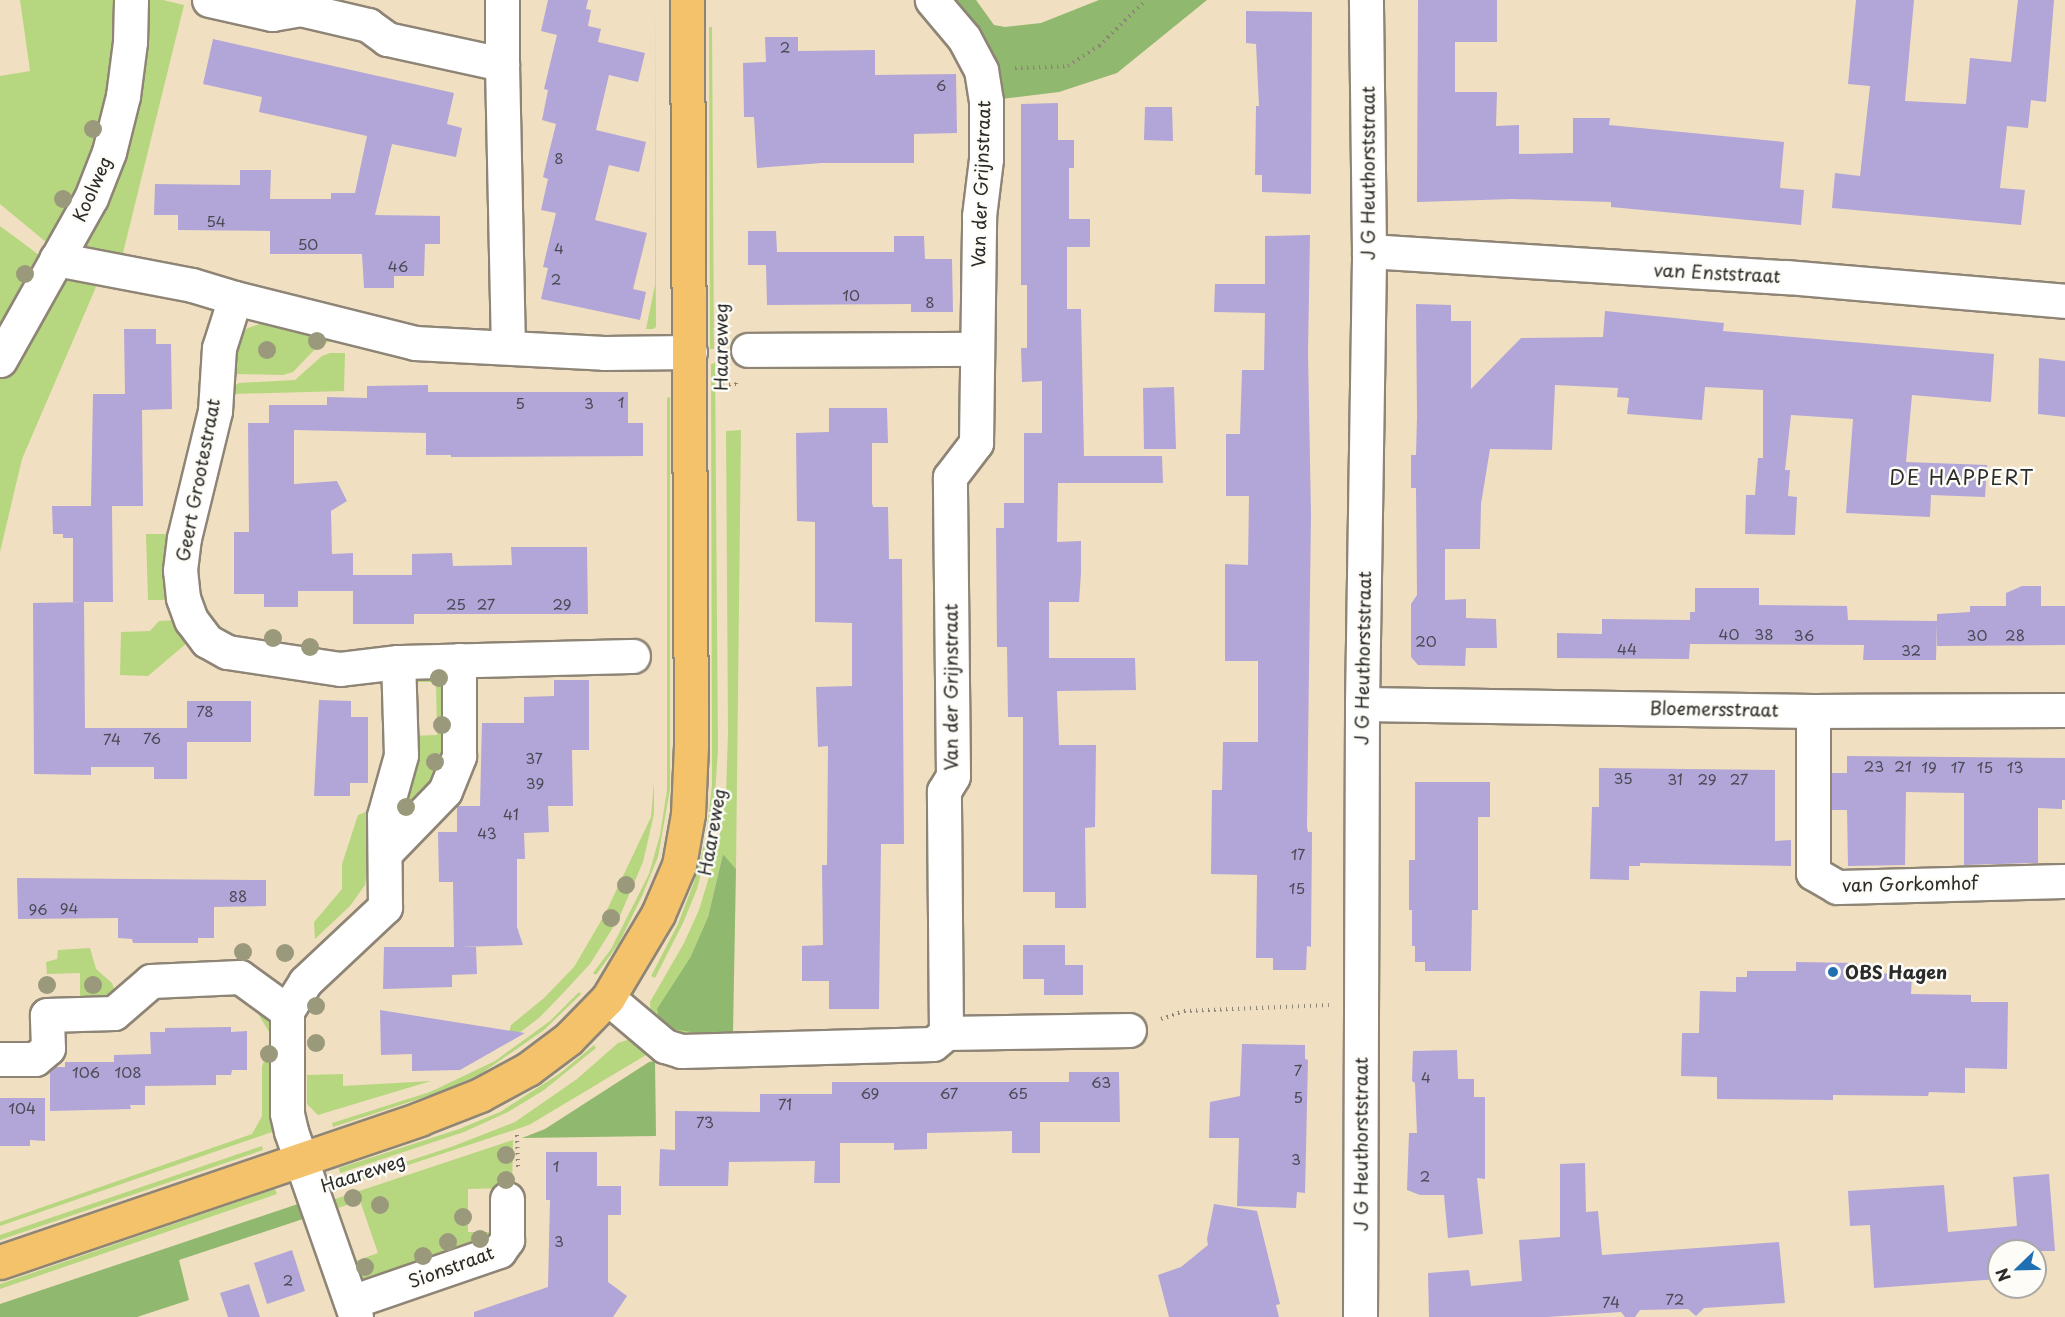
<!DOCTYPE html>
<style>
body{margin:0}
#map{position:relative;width:2065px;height:1317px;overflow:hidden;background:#f1dfc1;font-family:"Playpen Sans",sans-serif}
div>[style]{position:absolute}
.green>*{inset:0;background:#b6d77f}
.forest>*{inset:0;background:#90b86e}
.building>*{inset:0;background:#b1a6d7}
.path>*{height:4px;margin-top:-2px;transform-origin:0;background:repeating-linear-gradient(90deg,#8e8576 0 1.5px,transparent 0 6px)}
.roads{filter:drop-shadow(2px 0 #8e8576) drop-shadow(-2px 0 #8e8576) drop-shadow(0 2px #8e8576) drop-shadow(0 -2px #8e8576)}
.minor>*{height:33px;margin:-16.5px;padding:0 16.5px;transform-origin:16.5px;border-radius:16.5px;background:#fff}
.major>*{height:33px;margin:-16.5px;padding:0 16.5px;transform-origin:16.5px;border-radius:16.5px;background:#f4c26a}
.trees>*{width:18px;height:18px;margin:-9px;border-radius:50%;background:#9b997c}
.dots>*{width:16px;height:16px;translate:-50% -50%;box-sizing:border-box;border:3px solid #fdfcf7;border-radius:50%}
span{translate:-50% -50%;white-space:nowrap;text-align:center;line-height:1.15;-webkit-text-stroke:5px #fdfcf7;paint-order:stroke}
.number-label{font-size:15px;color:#4c4a56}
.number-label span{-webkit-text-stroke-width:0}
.street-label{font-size:18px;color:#2b2b2b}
.poi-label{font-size:18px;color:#2b2b2b;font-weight:700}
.left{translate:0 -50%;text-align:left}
.neighbourhood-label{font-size:20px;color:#2b2b2b;letter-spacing:1.5px}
.north{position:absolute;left:1987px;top:1239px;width:60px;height:60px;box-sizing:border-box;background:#fdfcf7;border:2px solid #a9a8a5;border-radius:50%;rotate:247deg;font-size:16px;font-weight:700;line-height:24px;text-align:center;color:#2b2b2b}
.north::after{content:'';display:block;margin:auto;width:21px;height:27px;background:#1f6fb2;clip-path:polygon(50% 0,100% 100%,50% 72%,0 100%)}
</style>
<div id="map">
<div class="green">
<i style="clip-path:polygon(20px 0,120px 0,99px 149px,52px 242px,46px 242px,0 204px,0 76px,30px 71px)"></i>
<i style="clip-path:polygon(138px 0,163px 0,184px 5px,122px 257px,77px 251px)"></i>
<i style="clip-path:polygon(655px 0,656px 327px,653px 329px,646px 329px,655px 285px)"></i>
<i style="clip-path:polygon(709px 27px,712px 27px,714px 349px,710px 349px)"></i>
<i style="clip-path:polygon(0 226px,39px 255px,41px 261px,0 341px)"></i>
<i style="clip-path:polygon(65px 273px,99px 280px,22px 459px,0 552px,0 374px)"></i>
<i style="clip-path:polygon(263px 323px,276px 324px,346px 342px,328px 342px,318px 346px,293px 372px,283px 375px,237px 374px,231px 370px,237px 336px,248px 328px)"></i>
<i style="clip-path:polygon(330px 353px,345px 353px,344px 391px,232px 394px,232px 387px,239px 383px,295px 380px,322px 356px)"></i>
<i style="clip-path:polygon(715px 363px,718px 750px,714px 808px,707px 850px,697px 889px,683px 923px,655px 978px,651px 976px,678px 924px,694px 882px,706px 837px,712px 785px,711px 364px)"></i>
<i style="clip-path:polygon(670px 397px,670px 789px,658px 857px,642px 896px,619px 943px,596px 975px,593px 973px,611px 949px,649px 874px,660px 835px,667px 790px,667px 398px)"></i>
<i style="clip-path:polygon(741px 430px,736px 869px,723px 854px,708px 917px,690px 958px,692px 1032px,733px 1032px,733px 1040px,684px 1040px,651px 1020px,650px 1002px,684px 943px,699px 910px,718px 847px,726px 794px,728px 732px,726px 431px)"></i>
<i style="clip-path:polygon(146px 534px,169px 534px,170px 600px,148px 600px)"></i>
<i style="clip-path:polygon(177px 620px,188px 638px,187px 643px,148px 676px,120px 675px,121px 632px,150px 631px,159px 621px)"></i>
<i style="clip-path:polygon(443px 676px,450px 751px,434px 790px,392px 820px,408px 736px,437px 735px,436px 682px,407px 682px,406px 677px)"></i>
<i style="clip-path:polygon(654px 782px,654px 814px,643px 862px,619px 918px,590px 964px,566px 990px,539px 1018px,507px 1042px,511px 1025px,544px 998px,574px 967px,605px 914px,651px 817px)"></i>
<i style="clip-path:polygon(377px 803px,365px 885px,350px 906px,315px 939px,314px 922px,342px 889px,342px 864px,358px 815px,368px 811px,369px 804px)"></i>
<i style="clip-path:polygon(90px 948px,96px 969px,112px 983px,115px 991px,114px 996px,80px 1004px,80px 973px,47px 974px,46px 962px,57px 959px,58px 950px)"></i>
<i style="clip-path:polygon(579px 992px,581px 994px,544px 1030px,479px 1075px,443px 1091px,333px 1127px,332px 1123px,430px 1092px,495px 1061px,550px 1021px)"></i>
<i style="clip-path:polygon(260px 1010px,273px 1028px,272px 1132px,0 1226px,0 1222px,252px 1134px,262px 1116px,262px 1067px,269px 1043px,269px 1032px,257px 1012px)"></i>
<i style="clip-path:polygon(634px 1038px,651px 1052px,529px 1125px,333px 1190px,332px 1186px,451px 1147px,515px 1122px,577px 1079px,618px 1043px)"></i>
<i style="clip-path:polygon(594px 1045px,596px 1048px,544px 1090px,508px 1112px,464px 1132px,340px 1173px,339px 1168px,459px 1129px,500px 1112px,559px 1074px)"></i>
<i style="clip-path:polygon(343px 1074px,343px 1086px,431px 1081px,318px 1115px,307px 1104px,307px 1075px)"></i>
<i style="clip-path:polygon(513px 1140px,512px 1188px,468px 1189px,468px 1232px,493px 1232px,493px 1240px,366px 1280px,358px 1277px,347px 1264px,378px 1253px,360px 1201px,328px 1211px,326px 1202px)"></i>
<i style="clip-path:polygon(262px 1146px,263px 1150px,0 1240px,0 1235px)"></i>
<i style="clip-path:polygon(275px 1189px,277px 1194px,0 1289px,0 1284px)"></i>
</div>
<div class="forest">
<i style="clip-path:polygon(942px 0,976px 0,994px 25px,1005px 27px,1041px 23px,1099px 0,1207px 0,1117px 73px,1059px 92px,992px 100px)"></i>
<i style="clip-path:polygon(723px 854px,736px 869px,733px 1032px,692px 1032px,672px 1029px,659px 1019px,657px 1009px,690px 958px,708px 917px)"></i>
<i style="clip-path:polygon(655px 1061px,656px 1136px,522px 1138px,545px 1129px,649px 1062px)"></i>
<i style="clip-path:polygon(298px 1204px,303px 1219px,179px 1260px,189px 1300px,137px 1317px,0 1317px,0 1304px)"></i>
</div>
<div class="building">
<i style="clip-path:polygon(548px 0,588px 0,586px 9px,591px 10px,588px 26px,601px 29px,598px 42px,645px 53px,638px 82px,609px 75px,596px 130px,646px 142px,639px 172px,609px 165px,595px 220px,647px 233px,633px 289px,646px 292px,640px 320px,541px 299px,548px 268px,543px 267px,556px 213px,541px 210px,548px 179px,543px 177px,556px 124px,542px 120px,548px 90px,544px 89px,557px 35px,541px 31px)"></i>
<i style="clip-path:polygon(1418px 0,1497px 0,1497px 42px,1455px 42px,1455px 92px,1497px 92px,1496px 126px,1519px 125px,1519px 154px,1573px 153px,1573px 118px,1610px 118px,1609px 125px,1784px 142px,1780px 188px,1804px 190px,1801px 225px,1611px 207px,1611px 202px,1513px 199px,1417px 202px)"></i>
<i style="clip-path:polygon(1856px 0,1914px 0,1905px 101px,1966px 104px,1970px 58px,2011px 62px,2018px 0,2054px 0,2046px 102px,2031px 100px,2028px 128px,2007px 126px,2000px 188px,2025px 190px,2021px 225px,1832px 208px,1835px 173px,1860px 176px,1870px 86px,1848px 84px)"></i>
<i style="clip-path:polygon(1246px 11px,1312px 12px,1311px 194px,1262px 192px,1262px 175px,1255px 175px,1256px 106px,1259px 106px,1256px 44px,1246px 43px)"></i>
<i style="clip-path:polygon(765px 37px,798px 37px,798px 51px,875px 50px,875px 75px,956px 74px,957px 133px,914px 134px,914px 163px,822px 163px,757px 168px,754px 117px,744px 117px,743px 63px,766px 62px)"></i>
<i style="clip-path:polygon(213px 39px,454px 93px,447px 124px,462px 128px,456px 157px,392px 144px,375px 215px,440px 216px,440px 244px,425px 244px,424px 276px,394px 276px,394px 288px,364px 288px,362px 254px,270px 254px,270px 231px,178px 230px,178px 215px,154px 215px,155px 184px,240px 185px,240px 170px,271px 170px,270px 199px,331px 199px,331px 193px,355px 193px,367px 136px,259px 112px,262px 97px,203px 84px)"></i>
<i style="clip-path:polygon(1058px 103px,1058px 140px,1074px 140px,1074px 168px,1069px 168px,1069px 219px,1090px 219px,1090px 247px,1067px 247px,1067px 309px,1081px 309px,1084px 456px,1162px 456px,1163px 483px,1058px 483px,1057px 542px,1081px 541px,1081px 573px,1079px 602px,1049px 602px,1049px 658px,1135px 658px,1136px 690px,1057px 691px,1059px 745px,1096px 745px,1095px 827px,1085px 828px,1086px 908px,1055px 908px,1055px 892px,1023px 892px,1023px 717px,1008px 717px,1007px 647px,997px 647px,996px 528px,1004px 528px,1004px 503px,1024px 503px,1024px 433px,1042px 433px,1042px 381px,1022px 382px,1021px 348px,1027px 348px,1027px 285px,1021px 285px,1021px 104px)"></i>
<i style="clip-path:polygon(1145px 107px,1172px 107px,1173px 141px,1144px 140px)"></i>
<i style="clip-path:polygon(748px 231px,776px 231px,777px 252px,894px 252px,894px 236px,924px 236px,925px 259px,952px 259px,953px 312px,911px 312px,911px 304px,767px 305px,766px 265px,748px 265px)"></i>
<i style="clip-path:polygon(1310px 235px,1308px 353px,1311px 514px,1307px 827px,1308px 832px,1312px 832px,1311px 947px,1307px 946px,1306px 970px,1273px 970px,1273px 958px,1256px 958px,1257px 875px,1211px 874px,1212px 790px,1222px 790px,1223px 742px,1258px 742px,1258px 661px,1225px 661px,1225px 564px,1248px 565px,1249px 496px,1226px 496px,1226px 434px,1240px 434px,1242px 370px,1264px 370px,1265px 313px,1214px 312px,1215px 284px,1265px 284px,1265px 236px)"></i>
<i style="clip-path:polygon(1416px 304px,1451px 305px,1451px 321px,1471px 321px,1471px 389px,1521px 338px,1603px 337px,1605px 311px,1724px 323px,1723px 331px,1994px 354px,1991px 402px,1912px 395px,1906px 462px,1987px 465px,1985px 497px,1931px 495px,1930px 517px,1846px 513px,1853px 419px,1791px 415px,1785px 470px,1790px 470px,1788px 496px,1797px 497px,1795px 535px,1745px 534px,1746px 495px,1755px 495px,1758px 458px,1763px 458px,1763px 390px,1705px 387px,1702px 420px,1627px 414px,1629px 398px,1617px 397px,1618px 388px,1555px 385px,1552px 450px,1490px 449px,1481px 504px,1480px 549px,1445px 549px,1445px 600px,1466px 599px,1466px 618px,1496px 619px,1497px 648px,1466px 648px,1465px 666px,1418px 665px,1411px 657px,1411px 604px,1417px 595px,1416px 488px,1411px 488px,1411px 455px,1416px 455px,1417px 416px)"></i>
<i style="clip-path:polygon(124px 329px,156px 329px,156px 344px,171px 344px,172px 409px,142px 410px,143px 506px,112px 506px,113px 602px,73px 602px,73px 538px,63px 538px,63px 534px,53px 534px,52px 506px,91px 506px,93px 394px,125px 394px)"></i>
<i style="clip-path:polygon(2039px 358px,2065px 361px,2065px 417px,2038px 414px)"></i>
<i style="clip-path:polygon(428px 385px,428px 392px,628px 392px,628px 423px,643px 423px,643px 456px,451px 457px,451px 455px,426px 455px,426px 433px,294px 430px,294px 484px,337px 481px,347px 501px,331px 511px,332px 554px,353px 553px,353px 575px,412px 575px,412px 554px,452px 553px,453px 566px,512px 565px,511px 547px,587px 547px,588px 614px,414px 614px,414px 624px,353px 624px,353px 586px,353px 591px,298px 591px,298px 607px,264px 607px,264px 594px,234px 594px,234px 532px,249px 532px,248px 423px,269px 423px,269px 405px,327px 405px,327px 397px,367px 398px,367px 386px)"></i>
<i style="clip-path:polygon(1174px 387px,1176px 449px,1144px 449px,1143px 388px)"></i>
<i style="clip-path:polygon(829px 408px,887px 408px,888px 443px,872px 443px,872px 503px,873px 507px,888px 507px,889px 559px,902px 559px,904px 844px,881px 844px,879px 1009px,829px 1009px,829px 981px,802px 981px,802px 946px,823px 945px,822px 865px,827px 865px,828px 746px,818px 747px,816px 687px,852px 686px,852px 623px,815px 622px,815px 522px,797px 521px,796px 433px,829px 432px)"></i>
<i style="clip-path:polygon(2022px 586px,2041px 586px,2041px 606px,2065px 606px,2065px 645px,1937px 646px,1937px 614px,1970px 612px,1970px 606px,2006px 606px,2006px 593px)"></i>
<i style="clip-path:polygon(1695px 588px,1759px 588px,1759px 605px,1847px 606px,1848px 620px,1937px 621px,1936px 660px,1863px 660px,1864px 645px,1690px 644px,1689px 659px,1557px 658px,1557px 633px,1602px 634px,1602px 619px,1690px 620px,1690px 612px,1695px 612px)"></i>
<i style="clip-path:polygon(84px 602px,85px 728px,187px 728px,187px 701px,251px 701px,251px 742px,187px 742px,187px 779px,154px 779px,154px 767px,91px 767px,91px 775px,34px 774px,33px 603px)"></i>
<i style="clip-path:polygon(554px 680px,589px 680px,589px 750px,572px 750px,573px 806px,548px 806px,549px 832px,524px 833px,525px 859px,517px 859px,517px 927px,523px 945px,459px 947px,476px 947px,477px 974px,452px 975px,452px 987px,383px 989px,384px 947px,454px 947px,453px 882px,439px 882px,438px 832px,457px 832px,457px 806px,480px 806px,482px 723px,524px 723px,524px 697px,554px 696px)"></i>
<i style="clip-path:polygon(319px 700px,351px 701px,351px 717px,368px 717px,368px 783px,350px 783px,350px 796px,314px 796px)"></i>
<i style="clip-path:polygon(1847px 756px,2065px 758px,2065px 800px,2062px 800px,2062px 809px,2038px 808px,2038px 863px,1964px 865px,1964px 793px,1906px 792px,1905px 865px,1848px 866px,1847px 810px,1832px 810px,1832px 773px,1847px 773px)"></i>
<i style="clip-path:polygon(1599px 768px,1775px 770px,1775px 841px,1791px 840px,1791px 866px,1640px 863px,1640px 866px,1629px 866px,1629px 880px,1590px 879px,1592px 807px,1599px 807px)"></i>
<i style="clip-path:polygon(1415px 782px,1490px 782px,1490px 817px,1478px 817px,1478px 910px,1472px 910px,1471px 971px,1425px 971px,1425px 962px,1415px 962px,1415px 946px,1412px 946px,1412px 910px,1409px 910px,1409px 860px,1415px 860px)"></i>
<i style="clip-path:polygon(17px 878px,266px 880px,266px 906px,214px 907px,214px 938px,198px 938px,198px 943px,133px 943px,132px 939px,118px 938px,118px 918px,18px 919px)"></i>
<i style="clip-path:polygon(1023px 945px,1065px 945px,1065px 965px,1083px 965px,1083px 995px,1044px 995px,1044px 979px,1023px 979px)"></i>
<i style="clip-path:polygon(1796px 962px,1857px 963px,1858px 973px,1912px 974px,1911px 994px,1971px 995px,1971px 1002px,2008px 1002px,2007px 1069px,1965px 1068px,1965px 1093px,1929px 1092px,1928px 1096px,1833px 1095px,1833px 1100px,1717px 1099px,1717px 1077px,1681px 1076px,1682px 1033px,1699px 1033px,1700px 991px,1736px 992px,1736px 977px,1747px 977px,1747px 971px,1796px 971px)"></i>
<i style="clip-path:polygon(380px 1010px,442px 1020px,525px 1033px,460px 1070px,412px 1071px,412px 1054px,381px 1055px)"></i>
<i style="clip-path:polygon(231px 1027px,231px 1032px,247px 1031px,247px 1070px,232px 1070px,231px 1075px,216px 1075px,216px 1085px,145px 1086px,145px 1105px,130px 1105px,131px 1109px,50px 1111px,50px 1071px,54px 1067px,65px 1067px,65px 1062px,114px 1062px,114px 1055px,151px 1054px,150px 1032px,165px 1032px,165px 1028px)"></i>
<i style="clip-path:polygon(1242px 1044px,1305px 1045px,1305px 1059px,1308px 1060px,1305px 1193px,1297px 1192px,1296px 1208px,1237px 1206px,1239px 1138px,1209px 1138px,1210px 1102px,1240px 1096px)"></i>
<i style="clip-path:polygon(1457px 1050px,1458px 1079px,1474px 1079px,1474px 1097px,1485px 1097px,1485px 1179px,1477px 1178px,1483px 1234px,1448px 1238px,1444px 1195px,1420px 1195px,1407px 1190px,1409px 1133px,1417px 1133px,1415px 1083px,1412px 1081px,1413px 1051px)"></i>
<i style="clip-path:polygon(1069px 1072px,1119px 1072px,1120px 1122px,1040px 1122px,1040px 1153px,1012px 1153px,1012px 1131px,927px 1133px,927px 1149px,894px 1150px,894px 1143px,840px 1143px,840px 1183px,814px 1183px,815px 1161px,729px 1162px,728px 1186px,659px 1186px,660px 1149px,675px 1150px,675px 1111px,760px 1112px,760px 1094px,832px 1094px,832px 1082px,1069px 1082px)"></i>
<i style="clip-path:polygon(0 1098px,45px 1098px,45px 1141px,30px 1140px,30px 1146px,0 1146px)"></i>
<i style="clip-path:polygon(546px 1152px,597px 1152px,597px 1186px,621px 1186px,621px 1215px,608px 1215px,608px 1282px,627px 1296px,613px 1317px,474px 1317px,474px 1312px,548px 1287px,550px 1200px,546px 1200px)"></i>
<i style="clip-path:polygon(1585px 1163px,1586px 1212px,1598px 1211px,1602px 1255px,1779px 1242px,1785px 1303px,1704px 1308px,1696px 1316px,1688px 1309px,1640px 1310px,1635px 1317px,1625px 1317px,1621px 1312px,1547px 1317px,1429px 1317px,1428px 1273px,1469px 1270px,1471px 1286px,1522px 1281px,1519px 1240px,1560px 1237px,1560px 1164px)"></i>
<i style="clip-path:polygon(2049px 1174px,2055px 1251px,1999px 1251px,1999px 1279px,1874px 1288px,1870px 1225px,1850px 1226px,1848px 1191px,1944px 1185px,1948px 1232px,2017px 1226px,2013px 1177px)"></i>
<i style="clip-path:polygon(1214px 1204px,1257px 1211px,1280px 1304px,1276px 1305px,1279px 1317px,1169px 1317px,1158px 1275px,1181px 1267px,1208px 1245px,1207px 1239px)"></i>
<i style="clip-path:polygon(292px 1250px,305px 1291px,267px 1304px,254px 1263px)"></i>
<i style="clip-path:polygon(249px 1284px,260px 1317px,228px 1317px,220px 1293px)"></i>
</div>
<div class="path">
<i style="left:1015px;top:68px;width:53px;rotate:-2.2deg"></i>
<i style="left:1068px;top:66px;width:37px;rotate:-33deg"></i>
<i style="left:1099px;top:46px;width:66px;rotate:-44.4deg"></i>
<i style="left:723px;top:385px;width:13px;rotate:-4deg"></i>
<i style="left:736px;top:384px;width:3px;rotate:-90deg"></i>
<i style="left:1161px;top:1019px;width:24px;rotate:-19deg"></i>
<i style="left:1184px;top:1011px;width:145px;rotate:-2.4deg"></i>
<i style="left:517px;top:1135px;width:34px;rotate:88deg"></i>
</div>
<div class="roads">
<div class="minor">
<i style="left:209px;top:0;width:65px;rotate:12.5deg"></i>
<i style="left:272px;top:14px;width:28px;rotate:-10deg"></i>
<i style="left:300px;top:9px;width:70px;rotate:13.2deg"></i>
<i style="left:368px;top:25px;width:24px;rotate:36deg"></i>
<i style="left:387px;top:39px;width:118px;rotate:12.3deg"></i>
<i style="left:502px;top:64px;width:283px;rotate:88.8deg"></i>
<i style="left:502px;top:0;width:64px;rotate:90deg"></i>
<i style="left:1369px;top:251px;width:419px;rotate:3.6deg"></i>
<i style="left:1787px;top:277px;width:279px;rotate:4.9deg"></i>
<i style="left:56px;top:259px;width:138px;rotate:10.8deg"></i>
<i style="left:192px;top:285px;width:45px;rotate:16.8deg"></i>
<i style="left:748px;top:350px;width:228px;rotate:-0.3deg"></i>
<i style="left:0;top:360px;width:186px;rotate:-60.7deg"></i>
<i style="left:91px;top:198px;width:49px;rotate:-68.6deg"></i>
<i style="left:109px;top:152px;width:58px;rotate:-76deg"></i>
<i style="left:123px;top:96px;width:54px;rotate:-82.6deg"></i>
<i style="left:130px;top:42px;width:42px;rotate:-88.6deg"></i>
<i style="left:398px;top:662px;width:58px;rotate:173.1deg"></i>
<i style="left:340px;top:669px;width:114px;rotate:-171.4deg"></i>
<i style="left:227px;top:652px;width:23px;rotate:-151deg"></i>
<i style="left:207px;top:641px;width:26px;rotate:-127deg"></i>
<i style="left:191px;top:620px;width:23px;rotate:-110deg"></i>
<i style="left:183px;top:598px;width:28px;rotate:-96deg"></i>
<i style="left:180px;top:570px;width:32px;rotate:-83deg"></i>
<i style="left:184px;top:538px;width:131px;rotate:-76.3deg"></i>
<i style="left:215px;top:411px;width:63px;rotate:-86.4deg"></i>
<i style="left:219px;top:348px;width:52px;rotate:-72.3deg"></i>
<i style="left:235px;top:298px;width:186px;rotate:14deg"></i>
<i style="left:415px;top:343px;width:189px;rotate:3deg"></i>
<i style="left:604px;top:353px;width:86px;rotate:-0.7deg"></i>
<i style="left:1362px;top:704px;width:451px;rotate:0.9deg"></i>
<i style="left:1813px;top:711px;width:252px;rotate:-0.2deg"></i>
<i style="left:1813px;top:711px;width:162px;rotate:90deg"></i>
<i style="left:1813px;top:873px;width:28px;rotate:30deg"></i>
<i style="left:1837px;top:887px;width:228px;rotate:-1.5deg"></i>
<i style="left:385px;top:853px;width:86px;rotate:-45.9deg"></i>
<i style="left:445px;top:791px;width:38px;rotate:-68deg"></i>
<i style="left:459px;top:756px;width:96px;rotate:-90deg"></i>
<i style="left:608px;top:998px;width:75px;rotate:40.1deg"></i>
<i style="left:665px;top:1046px;width:17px;rotate:17deg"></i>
<i style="left:681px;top:1051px;width:252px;rotate:-1.6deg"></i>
<i style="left:933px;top:1044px;width:17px;rotate:-40deg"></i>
<i style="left:946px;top:1033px;width:242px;rotate:-90.5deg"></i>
<i style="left:944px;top:791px;width:17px;rotate:-59deg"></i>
<i style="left:953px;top:776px;width:299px;rotate:-90.6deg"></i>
<i style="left:950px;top:477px;width:43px;rotate:-52.6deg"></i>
<i style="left:976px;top:443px;width:227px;rotate:-89.2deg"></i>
<i style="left:979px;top:216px;width:57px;rotate:-83deg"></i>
<i style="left:986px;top:159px;width:58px;rotate:-90deg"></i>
<i style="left:986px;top:101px;width:31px;rotate:-99deg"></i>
<i style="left:981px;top:70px;width:36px;rotate:-118deg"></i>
<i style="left:964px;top:38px;width:50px;rotate:-130.1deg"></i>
<i style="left:946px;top:1033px;width:183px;rotate:-0.9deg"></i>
<i style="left:0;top:1059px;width:35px"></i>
<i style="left:35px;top:1059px;width:17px;rotate:-40deg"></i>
<i style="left:48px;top:1048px;width:33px;rotate:-92deg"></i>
<i style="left:47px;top:1015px;width:67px;rotate:-1.7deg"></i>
<i style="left:114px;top:1013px;width:49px;rotate:-40.9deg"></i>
<i style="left:151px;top:981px;width:89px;rotate:-2.6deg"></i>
<i style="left:240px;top:977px;width:58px;rotate:35.9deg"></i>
<i style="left:351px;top:1302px;width:157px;rotate:-19deg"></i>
<i style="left:499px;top:1251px;width:14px;rotate:-54deg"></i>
<i style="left:507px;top:1240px;width:41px;rotate:-90deg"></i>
<i style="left:356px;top:1317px;width:197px;rotate:-109.3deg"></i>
<i style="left:291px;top:1131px;width:18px;rotate:-103deg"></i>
<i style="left:287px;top:1113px;width:102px;rotate:-90deg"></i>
<i style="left:287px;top:1011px;width:34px;rotate:-58deg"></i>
<i style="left:305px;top:982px;width:110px;rotate:-43.2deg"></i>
<i style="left:385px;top:907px;width:91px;rotate:-90.6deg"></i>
<i style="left:384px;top:816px;width:63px;rotate:-74.4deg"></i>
<i style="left:401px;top:755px;width:93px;rotate:-91.8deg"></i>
<i style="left:398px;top:662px;width:235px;rotate:-1.5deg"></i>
<i style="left:1360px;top:1317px;width:613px;rotate:-89.81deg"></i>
<i style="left:1362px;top:704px;width:453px;rotate:-89.1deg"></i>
<i style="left:1369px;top:251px;width:251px;rotate:-90.7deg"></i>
</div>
<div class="major">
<i style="left:0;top:1262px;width:443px;rotate:-18.8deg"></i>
<i style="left:419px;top:1119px;width:66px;rotate:-21.5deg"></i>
<i style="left:480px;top:1095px;width:55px;rotate:-28.4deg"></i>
<i style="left:528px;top:1069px;width:50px;rotate:-36.9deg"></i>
<i style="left:568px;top:1039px;width:57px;rotate:-45.7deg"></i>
<i style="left:608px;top:998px;width:98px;rotate:-59.2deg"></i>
<i style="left:658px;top:914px;width:53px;rotate:-66.8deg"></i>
<i style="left:679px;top:865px;width:52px;rotate:-80deg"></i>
<i style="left:688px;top:814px;width:68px;rotate:-87.5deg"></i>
<i style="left:691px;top:746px;width:746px;rotate:-90.31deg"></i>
</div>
</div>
<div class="trees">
<i style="left:93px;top:129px"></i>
<i style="left:63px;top:199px"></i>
<i style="left:25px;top:274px"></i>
<i style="left:317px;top:341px"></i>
<i style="left:267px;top:350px"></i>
<i style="left:273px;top:638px"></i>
<i style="left:310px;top:647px"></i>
<i style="left:439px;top:678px"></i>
<i style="left:442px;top:725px"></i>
<i style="left:435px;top:762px"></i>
<i style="left:406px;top:807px"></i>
<i style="left:626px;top:885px"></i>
<i style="left:611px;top:918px"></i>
<i style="left:243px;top:952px"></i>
<i style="left:285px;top:953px"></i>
<i style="left:47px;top:985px"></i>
<i style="left:93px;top:985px"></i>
<i style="left:316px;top:1006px"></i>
<i style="left:316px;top:1043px"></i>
<i style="left:269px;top:1054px"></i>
<i style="left:506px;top:1155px"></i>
<i style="left:506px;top:1180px"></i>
<i style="left:353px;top:1198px"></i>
<i style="left:380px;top:1205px"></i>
<i style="left:463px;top:1217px"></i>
<i style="left:480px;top:1239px"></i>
<i style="left:448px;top:1242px"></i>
<i style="left:423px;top:1256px"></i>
<i style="left:365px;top:1267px"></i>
</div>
<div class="dots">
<i style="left:1833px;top:972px;background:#1f6fb2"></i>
</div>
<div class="number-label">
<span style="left:785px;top:47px">2</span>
<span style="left:941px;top:85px">6</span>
<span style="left:559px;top:158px">8</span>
<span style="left:216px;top:221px">54</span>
<span style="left:308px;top:244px">50</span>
<span style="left:559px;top:248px">4</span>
<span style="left:398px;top:266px">46</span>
<span style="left:556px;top:279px">2</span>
<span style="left:851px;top:295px">10</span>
<span style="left:930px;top:302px">8</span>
<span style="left:621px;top:402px">1</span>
<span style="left:520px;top:403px">5</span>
<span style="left:589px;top:403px">3</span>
<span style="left:456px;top:604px">25</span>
<span style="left:486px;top:604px">27</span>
<span style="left:562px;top:604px">29</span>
<span style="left:1729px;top:634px">40</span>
<span style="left:1764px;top:634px">38</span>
<span style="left:1804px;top:635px">36</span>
<span style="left:1977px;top:635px">30</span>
<span style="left:2015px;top:635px">28</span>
<span style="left:1426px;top:641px">20</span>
<span style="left:1627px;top:649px">44</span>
<span style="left:1911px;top:650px">32</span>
<span style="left:205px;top:711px">78</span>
<span style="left:152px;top:738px">76</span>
<span style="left:112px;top:739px">74</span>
<span style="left:534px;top:758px">37</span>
<span style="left:1874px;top:766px">23</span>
<span style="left:1903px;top:766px">21</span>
<span style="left:1929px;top:767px">19</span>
<span style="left:1958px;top:767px">17</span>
<span style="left:1985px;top:767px">15</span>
<span style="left:2015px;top:767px">13</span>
<span style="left:1623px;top:778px">35</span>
<span style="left:1675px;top:779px">31</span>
<span style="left:1707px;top:779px">29</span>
<span style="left:1739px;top:779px">27</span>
<span style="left:535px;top:783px">39</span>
<span style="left:511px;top:814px">41</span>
<span style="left:487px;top:833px">43</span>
<span style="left:1298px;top:854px">17</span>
<span style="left:1297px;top:888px">15</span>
<span style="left:238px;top:896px">88</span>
<span style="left:69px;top:908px">94</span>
<span style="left:38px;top:909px">96</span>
<span style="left:1298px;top:1070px">7</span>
<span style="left:86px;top:1072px">106</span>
<span style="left:128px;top:1072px">108</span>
<span style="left:1426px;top:1077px">4</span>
<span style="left:1101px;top:1082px">63</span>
<span style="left:870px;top:1093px">69</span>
<span style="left:949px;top:1093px">67</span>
<span style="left:1018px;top:1093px">65</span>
<span style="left:1298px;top:1097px">5</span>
<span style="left:785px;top:1104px">71</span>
<span style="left:22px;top:1108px">104</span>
<span style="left:705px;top:1122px">73</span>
<span style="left:1296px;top:1159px">3</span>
<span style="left:556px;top:1166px">1</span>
<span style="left:1425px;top:1176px">2</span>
<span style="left:559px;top:1241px">3</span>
<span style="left:288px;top:1280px">2</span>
<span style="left:1675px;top:1299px">72</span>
<span style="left:1611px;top:1302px">74</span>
</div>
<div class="street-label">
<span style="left:1368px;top:173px;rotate:-90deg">J G Heuthorststraat</span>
<span style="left:981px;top:184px;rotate:-88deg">Van der Grijnstraat</span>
<span style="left:92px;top:189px;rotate:-66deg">Koolweg</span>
<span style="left:1717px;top:273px;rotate:3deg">van Enststraat</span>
<span style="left:721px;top:347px;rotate:-90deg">Haareweg</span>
<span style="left:198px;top:480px;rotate:-79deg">Geert Grootestraat</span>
<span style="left:1363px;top:658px;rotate:-89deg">J G Heuthorststraat</span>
<span style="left:951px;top:687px;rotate:-90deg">Van der Grijnstraat</span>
<span style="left:1714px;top:709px;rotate:1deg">Bloemersstraat</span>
<span style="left:712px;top:832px;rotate:-80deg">Haareweg</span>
<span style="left:1910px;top:884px;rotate:-1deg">van Gorkomhof</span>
<span style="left:1361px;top:1144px;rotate:-90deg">J G Heuthorststraat</span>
<span style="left:363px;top:1173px;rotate:-18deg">Haareweg</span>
<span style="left:451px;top:1267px;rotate:-20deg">Sionstraat</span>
</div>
<div class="poi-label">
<span class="left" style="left:1845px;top:972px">OBS Hagen</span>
</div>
<div class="neighbourhood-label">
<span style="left:1962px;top:477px">DE HAPPERT</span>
</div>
<div class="north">N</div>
</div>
